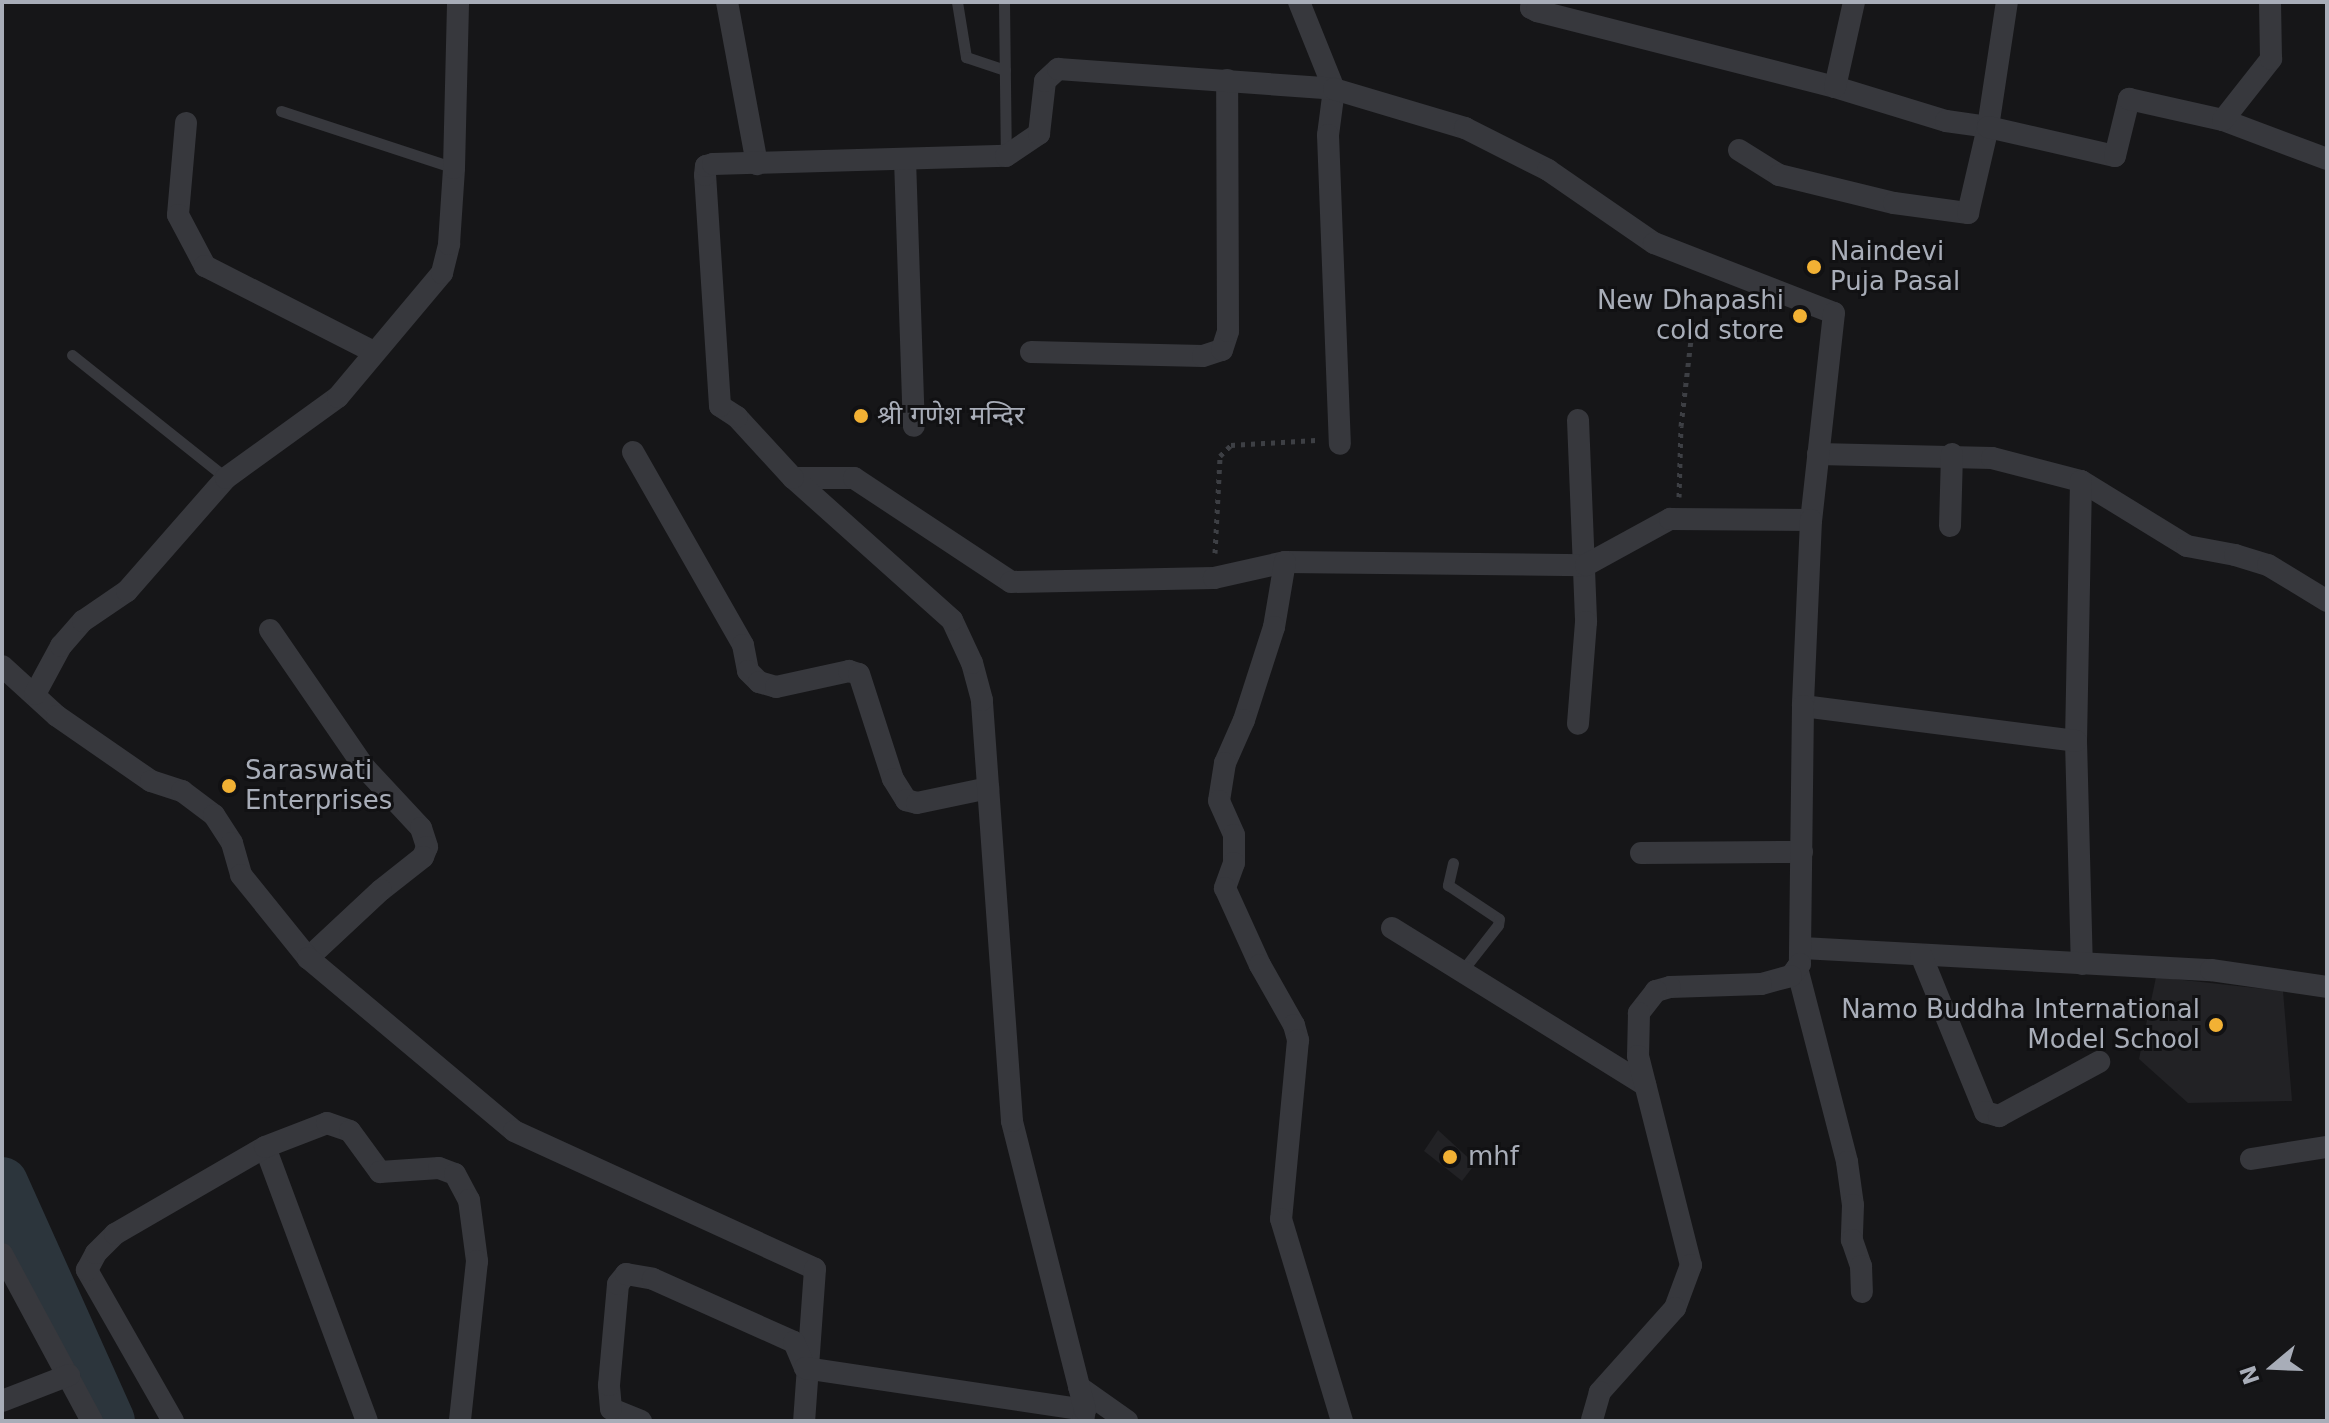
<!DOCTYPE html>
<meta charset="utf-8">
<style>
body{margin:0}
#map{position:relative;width:2329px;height:1423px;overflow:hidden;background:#161618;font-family:"DejaVu Sans","Noto Sans Devanagari",sans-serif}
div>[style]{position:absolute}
.built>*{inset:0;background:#222225}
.river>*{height:52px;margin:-26px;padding:0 26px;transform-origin:26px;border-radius:26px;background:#2c353c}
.path>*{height:5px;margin-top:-2.5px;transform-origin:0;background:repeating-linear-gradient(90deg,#3d3f44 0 4px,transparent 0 10px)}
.service>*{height:11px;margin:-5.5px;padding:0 5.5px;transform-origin:5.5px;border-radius:5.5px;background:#37383d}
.minor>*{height:22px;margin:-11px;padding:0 11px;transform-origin:11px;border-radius:11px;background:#37383d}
.dots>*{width:22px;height:22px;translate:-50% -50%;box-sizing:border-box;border:4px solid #111113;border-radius:50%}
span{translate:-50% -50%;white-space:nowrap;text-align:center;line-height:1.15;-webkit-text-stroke:6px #111113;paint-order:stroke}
.poi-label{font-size:26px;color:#a8adb8}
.left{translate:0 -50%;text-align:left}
.right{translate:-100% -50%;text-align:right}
.frame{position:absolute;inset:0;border:4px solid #a8adb8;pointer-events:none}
.north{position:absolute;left:2233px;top:1327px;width:80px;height:80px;-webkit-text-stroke:6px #111113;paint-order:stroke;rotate:251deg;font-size:22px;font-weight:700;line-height:32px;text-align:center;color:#a8adb8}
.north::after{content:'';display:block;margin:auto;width:28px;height:36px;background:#a8adb8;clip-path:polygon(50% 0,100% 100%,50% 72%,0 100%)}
</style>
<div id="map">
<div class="built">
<i style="clip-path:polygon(2156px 977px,2283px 991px,2292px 1101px,2188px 1103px,2139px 1059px)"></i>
<i style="clip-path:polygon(1438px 1130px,1475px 1164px,1462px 1181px,1424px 1151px)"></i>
</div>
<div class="river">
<i style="left:2px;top:1183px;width:261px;rotate:65.8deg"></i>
</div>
<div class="path">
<i style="left:1679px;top:497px;width:71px;rotate:-88.4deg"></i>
<i style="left:1681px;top:426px;width:104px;rotate:-83.4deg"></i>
<i style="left:1215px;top:553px;width:97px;rotate:-87deg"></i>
<i style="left:1220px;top:456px;width:16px;rotate:-45deg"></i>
<i style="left:1231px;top:445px;width:85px;rotate:-3.4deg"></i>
</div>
<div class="service">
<i style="left:957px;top:2px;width:56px;rotate:80.7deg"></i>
<i style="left:966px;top:57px;width:41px;rotate:18.4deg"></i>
<i style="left:1004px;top:2px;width:154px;rotate:89.3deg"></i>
<i style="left:281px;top:111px;width:182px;rotate:18.2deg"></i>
<i style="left:72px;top:355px;width:197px;rotate:38.6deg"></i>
<i style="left:1453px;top:863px;width:23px;rotate:103deg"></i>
<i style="left:1448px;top:885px;width:61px;rotate:33.7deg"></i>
<i style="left:1499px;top:919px;width:6px;rotate:99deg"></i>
<i style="left:1498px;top:925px;width:58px;rotate:128deg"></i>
</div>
<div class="minor">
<i style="left:727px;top:2px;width:165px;rotate:79.5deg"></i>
<i style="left:1299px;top:2px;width:94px;rotate:68.1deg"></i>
<i style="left:1334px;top:89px;width:46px;rotate:97.4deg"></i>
<i style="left:1328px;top:135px;width:309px;rotate:87.8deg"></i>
<i style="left:1532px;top:2px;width:6px;rotate:99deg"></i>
<i style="left:1531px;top:8px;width:7px;rotate:27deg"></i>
<i style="left:1537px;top:11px;width:308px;rotate:14.3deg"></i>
<i style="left:1835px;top:87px;width:116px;rotate:17deg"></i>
<i style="left:1946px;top:121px;width:42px;rotate:8.1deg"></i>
<i style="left:1988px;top:127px;width:126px;rotate:-81.4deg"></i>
<i style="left:1835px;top:87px;width:87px;rotate:-77.4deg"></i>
<i style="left:2223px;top:120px;width:111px;rotate:20.6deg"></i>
<i style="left:186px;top:123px;width:92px;rotate:95deg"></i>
<i style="left:178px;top:215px;width:58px;rotate:62.1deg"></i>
<i style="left:205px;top:266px;width:190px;rotate:27deg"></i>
<i style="left:1739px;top:150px;width:47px;rotate:32deg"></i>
<i style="left:1779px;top:175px;width:118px;rotate:13.7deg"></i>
<i style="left:1894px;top:203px;width:75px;rotate:7.7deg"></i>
<i style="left:1968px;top:213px;width:88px;rotate:-76.9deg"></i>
<i style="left:1988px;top:127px;width:130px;rotate:12.9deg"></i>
<i style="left:2115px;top:156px;width:59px;rotate:-76.2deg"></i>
<i style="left:2129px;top:99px;width:96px;rotate:12.6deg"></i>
<i style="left:2223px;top:120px;width:78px;rotate:-51.8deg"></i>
<i style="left:2271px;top:59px;width:57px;rotate:-91deg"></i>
<i style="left:905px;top:159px;width:267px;rotate:88.1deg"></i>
<i style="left:1031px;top:352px;width:172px;rotate:1.3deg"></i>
<i style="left:1203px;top:356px;width:20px;rotate:-18deg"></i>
<i style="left:1222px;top:350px;width:20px;rotate:-72deg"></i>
<i style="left:1228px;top:331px;width:251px;rotate:-90.2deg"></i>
<i style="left:1578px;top:420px;width:202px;rotate:87.7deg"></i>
<i style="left:1586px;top:622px;width:102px;rotate:94.5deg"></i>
<i style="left:633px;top:452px;width:222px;rotate:60.3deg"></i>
<i style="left:743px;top:645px;width:26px;rotate:79deg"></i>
<i style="left:748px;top:671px;width:16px;rotate:45deg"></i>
<i style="left:759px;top:682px;width:18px;rotate:16deg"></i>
<i style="left:776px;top:687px;width:75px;rotate:-12.4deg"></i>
<i style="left:849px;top:671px;width:10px;rotate:17deg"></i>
<i style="left:859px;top:674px;width:110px;rotate:72.1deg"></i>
<i style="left:893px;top:779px;width:25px;rotate:58deg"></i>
<i style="left:906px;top:800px;width:11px;rotate:15deg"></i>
<i style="left:917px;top:803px;width:73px;rotate:-11.9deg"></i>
<i style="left:1818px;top:454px;width:174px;rotate:1.3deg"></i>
<i style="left:1992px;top:458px;width:92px;rotate:14.5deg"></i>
<i style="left:2081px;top:481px;width:124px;rotate:31.5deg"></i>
<i style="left:2187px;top:546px;width:49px;rotate:10.6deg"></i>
<i style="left:2235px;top:555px;width:34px;rotate:17deg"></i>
<i style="left:2268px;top:565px;width:69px;rotate:31.4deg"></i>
<i style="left:793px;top:478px;width:61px"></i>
<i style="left:854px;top:478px;width:188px;rotate:33.5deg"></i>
<i style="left:1011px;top:582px;width:203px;rotate:-1.1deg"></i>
<i style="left:1214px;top:578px;width:73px;rotate:-12.7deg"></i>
<i style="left:1285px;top:562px;width:301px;rotate:0.6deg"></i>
<i style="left:1586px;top:565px;width:96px;rotate:-28.7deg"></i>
<i style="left:1670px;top:519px;width:141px;rotate:0.4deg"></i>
<i style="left:2081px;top:481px;width:260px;rotate:91.1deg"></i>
<i style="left:2076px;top:741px;width:223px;rotate:88.5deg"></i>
<i style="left:1950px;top:526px;width:72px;rotate:-88.4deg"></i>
<i style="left:1285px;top:562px;width:66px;rotate:99.6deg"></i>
<i style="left:1274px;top:627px;width:98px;rotate:107.9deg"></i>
<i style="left:1244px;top:720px;width:47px;rotate:113.8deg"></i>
<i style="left:1225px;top:763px;width:38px;rotate:99deg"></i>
<i style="left:1219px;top:801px;width:37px;rotate:66deg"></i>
<i style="left:1234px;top:835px;width:28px;rotate:90deg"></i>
<i style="left:1234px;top:863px;width:27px;rotate:110deg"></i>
<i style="left:1225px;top:888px;width:85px;rotate:65.6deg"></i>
<i style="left:1260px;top:965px;width:69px;rotate:60.5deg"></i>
<i style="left:1294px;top:1025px;width:16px;rotate:75deg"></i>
<i style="left:1298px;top:1040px;width:180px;rotate:95.4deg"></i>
<i style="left:1281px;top:1219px;width:211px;rotate:73.2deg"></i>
<i style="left:270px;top:630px;width:168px;rotate:55.5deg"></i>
<i style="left:365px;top:768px;width:82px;rotate:47deg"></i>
<i style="left:421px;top:828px;width:20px;rotate:72deg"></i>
<i style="left:427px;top:847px;width:11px;rotate:112deg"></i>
<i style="left:423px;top:857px;width:53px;rotate:141.8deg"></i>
<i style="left:381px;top:890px;width:100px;rotate:137deg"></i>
<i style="left:2px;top:666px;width:74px;rotate:42.3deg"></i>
<i style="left:57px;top:716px;width:114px;rotate:34.7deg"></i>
<i style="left:151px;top:781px;width:33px;rotate:18deg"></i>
<i style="left:182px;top:791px;width:40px;rotate:37deg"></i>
<i style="left:214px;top:815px;width:33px;rotate:57deg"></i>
<i style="left:232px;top:843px;width:33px;rotate:74deg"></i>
<i style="left:241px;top:875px;width:107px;rotate:51.1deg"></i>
<i style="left:308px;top:958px;width:269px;rotate:40deg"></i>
<i style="left:514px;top:1131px;width:331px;rotate:24.6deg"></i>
<i style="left:815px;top:1269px;width:152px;rotate:94.1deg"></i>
<i style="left:35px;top:694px;width:55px;rotate:-61.6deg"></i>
<i style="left:61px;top:646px;width:33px;rotate:-49deg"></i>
<i style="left:83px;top:621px;width:53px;rotate:-34.3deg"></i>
<i style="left:127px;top:591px;width:150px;rotate:-48.8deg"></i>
<i style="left:226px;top:478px;width:138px;rotate:-35.9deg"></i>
<i style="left:338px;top:397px;width:162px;rotate:-50deg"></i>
<i style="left:442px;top:273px;width:30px;rotate:-76deg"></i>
<i style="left:449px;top:244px;width:76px;rotate:-86.2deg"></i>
<i style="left:454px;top:168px;width:166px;rotate:-88.6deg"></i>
<i style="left:1803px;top:706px;width:275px;rotate:7.3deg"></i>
<i style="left:1641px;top:853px;width:161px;rotate:-0.4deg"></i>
<i style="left:1392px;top:928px;width:298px;rotate:31.8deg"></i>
<i style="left:1802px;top:948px;width:410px;rotate:3.1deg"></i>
<i style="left:2211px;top:970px;width:117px;rotate:8.3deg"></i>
<i style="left:1921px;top:955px;width:170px;rotate:67.8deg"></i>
<i style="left:1985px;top:1112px;width:15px;rotate:16deg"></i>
<i style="left:1999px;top:1116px;width:114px;rotate:-28.4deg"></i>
<i style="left:1797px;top:968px;width:200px;rotate:75.5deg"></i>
<i style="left:1847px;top:1162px;width:43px;rotate:82.1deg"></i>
<i style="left:1853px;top:1205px;width:35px;rotate:92deg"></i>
<i style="left:1852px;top:1240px;width:28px;rotate:71deg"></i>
<i style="left:1861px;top:1266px;width:26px;rotate:88deg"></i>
<i style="left:265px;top:1147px;width:292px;rotate:69.6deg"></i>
<i style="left:2251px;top:1159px;width:77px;rotate:-9deg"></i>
<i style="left:2px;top:1254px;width:190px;rotate:61.7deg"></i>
<i style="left:1079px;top:1387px;width:59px;rotate:35.3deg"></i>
<i style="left:2px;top:1401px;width:72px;rotate:-21.2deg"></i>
<i style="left:173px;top:1421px;width:174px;rotate:-119.7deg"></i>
<i style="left:87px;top:1270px;width:19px;rotate:-62deg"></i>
<i style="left:96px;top:1253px;width:27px;rotate:-45deg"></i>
<i style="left:115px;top:1234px;width:173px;rotate:-30.1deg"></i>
<i style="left:265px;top:1147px;width:66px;rotate:-21.2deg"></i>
<i style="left:327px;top:1123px;width:24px;rotate:19deg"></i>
<i style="left:350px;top:1131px;width:51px;rotate:53.8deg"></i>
<i style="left:380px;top:1172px;width:59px;rotate:-3.9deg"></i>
<i style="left:439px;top:1168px;width:17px;rotate:21deg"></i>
<i style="left:455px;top:1174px;width:30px;rotate:62deg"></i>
<i style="left:469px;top:1200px;width:62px;rotate:82.5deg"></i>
<i style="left:477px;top:1261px;width:161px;rotate:96.1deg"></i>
<i style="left:641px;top:1421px;width:32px;rotate:-158deg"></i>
<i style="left:611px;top:1409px;width:24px;rotate:-95deg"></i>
<i style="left:609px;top:1385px;width:101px;rotate:-84.9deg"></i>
<i style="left:618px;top:1284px;width:13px;rotate:-51deg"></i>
<i style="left:626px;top:1274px;width:27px;rotate:10deg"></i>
<i style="left:653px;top:1279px;width:154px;rotate:24.1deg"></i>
<i style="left:794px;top:1342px;width:28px;rotate:67deg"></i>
<i style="left:805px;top:1368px;width:283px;rotate:8.5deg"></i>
<i style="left:1083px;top:1421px;width:11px;rotate:-80deg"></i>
<i style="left:1085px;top:1410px;width:298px;rotate:-104.2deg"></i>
<i style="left:1012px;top:1121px;width:422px;rotate:-94.1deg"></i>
<i style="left:982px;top:700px;width:38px;rotate:-105deg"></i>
<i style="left:972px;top:663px;width:47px;rotate:-114.9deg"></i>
<i style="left:952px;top:620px;width:213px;rotate:-138.2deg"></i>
<i style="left:793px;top:478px;width:83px;rotate:-132.6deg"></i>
<i style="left:737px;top:417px;width:20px;rotate:-147deg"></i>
<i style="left:720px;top:406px;width:231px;rotate:-93.7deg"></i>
<i style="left:705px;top:175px;width:9px;rotate:-84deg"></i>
<i style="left:706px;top:166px;width:7px;rotate:-16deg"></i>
<i style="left:713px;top:164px;width:293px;rotate:-1.6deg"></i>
<i style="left:1006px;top:156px;width:40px;rotate:-34deg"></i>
<i style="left:1039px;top:134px;width:53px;rotate:-83.5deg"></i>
<i style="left:1045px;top:81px;width:18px;rotate:-43deg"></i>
<i style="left:1058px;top:69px;width:277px;rotate:4.1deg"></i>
<i style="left:1334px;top:89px;width:137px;rotate:16.6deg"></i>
<i style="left:1465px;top:128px;width:93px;rotate:26.8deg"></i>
<i style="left:1548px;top:170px;width:129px;rotate:34.6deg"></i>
<i style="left:1654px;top:243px;width:193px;rotate:21.3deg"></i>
<i style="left:1834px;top:313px;width:208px;rotate:96.3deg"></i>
<i style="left:1811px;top:520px;width:186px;rotate:92.5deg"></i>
<i style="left:1803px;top:706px;width:258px;rotate:90.7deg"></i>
<i style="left:1800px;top:964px;width:15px;rotate:127deg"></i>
<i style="left:1791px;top:976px;width:31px;rotate:165deg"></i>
<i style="left:1761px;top:984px;width:91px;rotate:178.1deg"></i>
<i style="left:1670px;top:987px;width:15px;rotate:164deg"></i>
<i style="left:1656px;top:991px;width:28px;rotate:128deg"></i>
<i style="left:1639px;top:1013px;width:43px;rotate:91.3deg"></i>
<i style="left:1638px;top:1056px;width:216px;rotate:75.8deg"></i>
<i style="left:1691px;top:1265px;width:46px;rotate:110.4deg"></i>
<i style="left:1675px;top:1308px;width:113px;rotate:131.8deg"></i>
<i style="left:1600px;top:1392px;width:29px;rotate:106deg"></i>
</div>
<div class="dots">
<i style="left:1814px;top:267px;background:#f2b134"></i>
<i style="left:1800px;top:316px;background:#f2b134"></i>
<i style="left:861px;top:416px;background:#f2b134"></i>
<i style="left:229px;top:786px;background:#f2b134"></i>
<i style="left:2216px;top:1025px;background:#f2b134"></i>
<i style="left:1450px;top:1157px;background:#f2b134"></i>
</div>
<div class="poi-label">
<span class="left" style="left:1830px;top:267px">Naindevi<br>Puja Pasal</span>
<span class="right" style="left:1784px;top:316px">New Dhapashi<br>cold store</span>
<span class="left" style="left:877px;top:416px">श्री गणेश मन्दिर</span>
<span class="left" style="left:245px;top:786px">Saraswati<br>Enterprises</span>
<span class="right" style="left:2200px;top:1025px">Namo Buddha International<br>Model School</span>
<span class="left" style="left:1468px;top:1157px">mhf</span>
</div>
<div class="frame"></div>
<div class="north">N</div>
</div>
